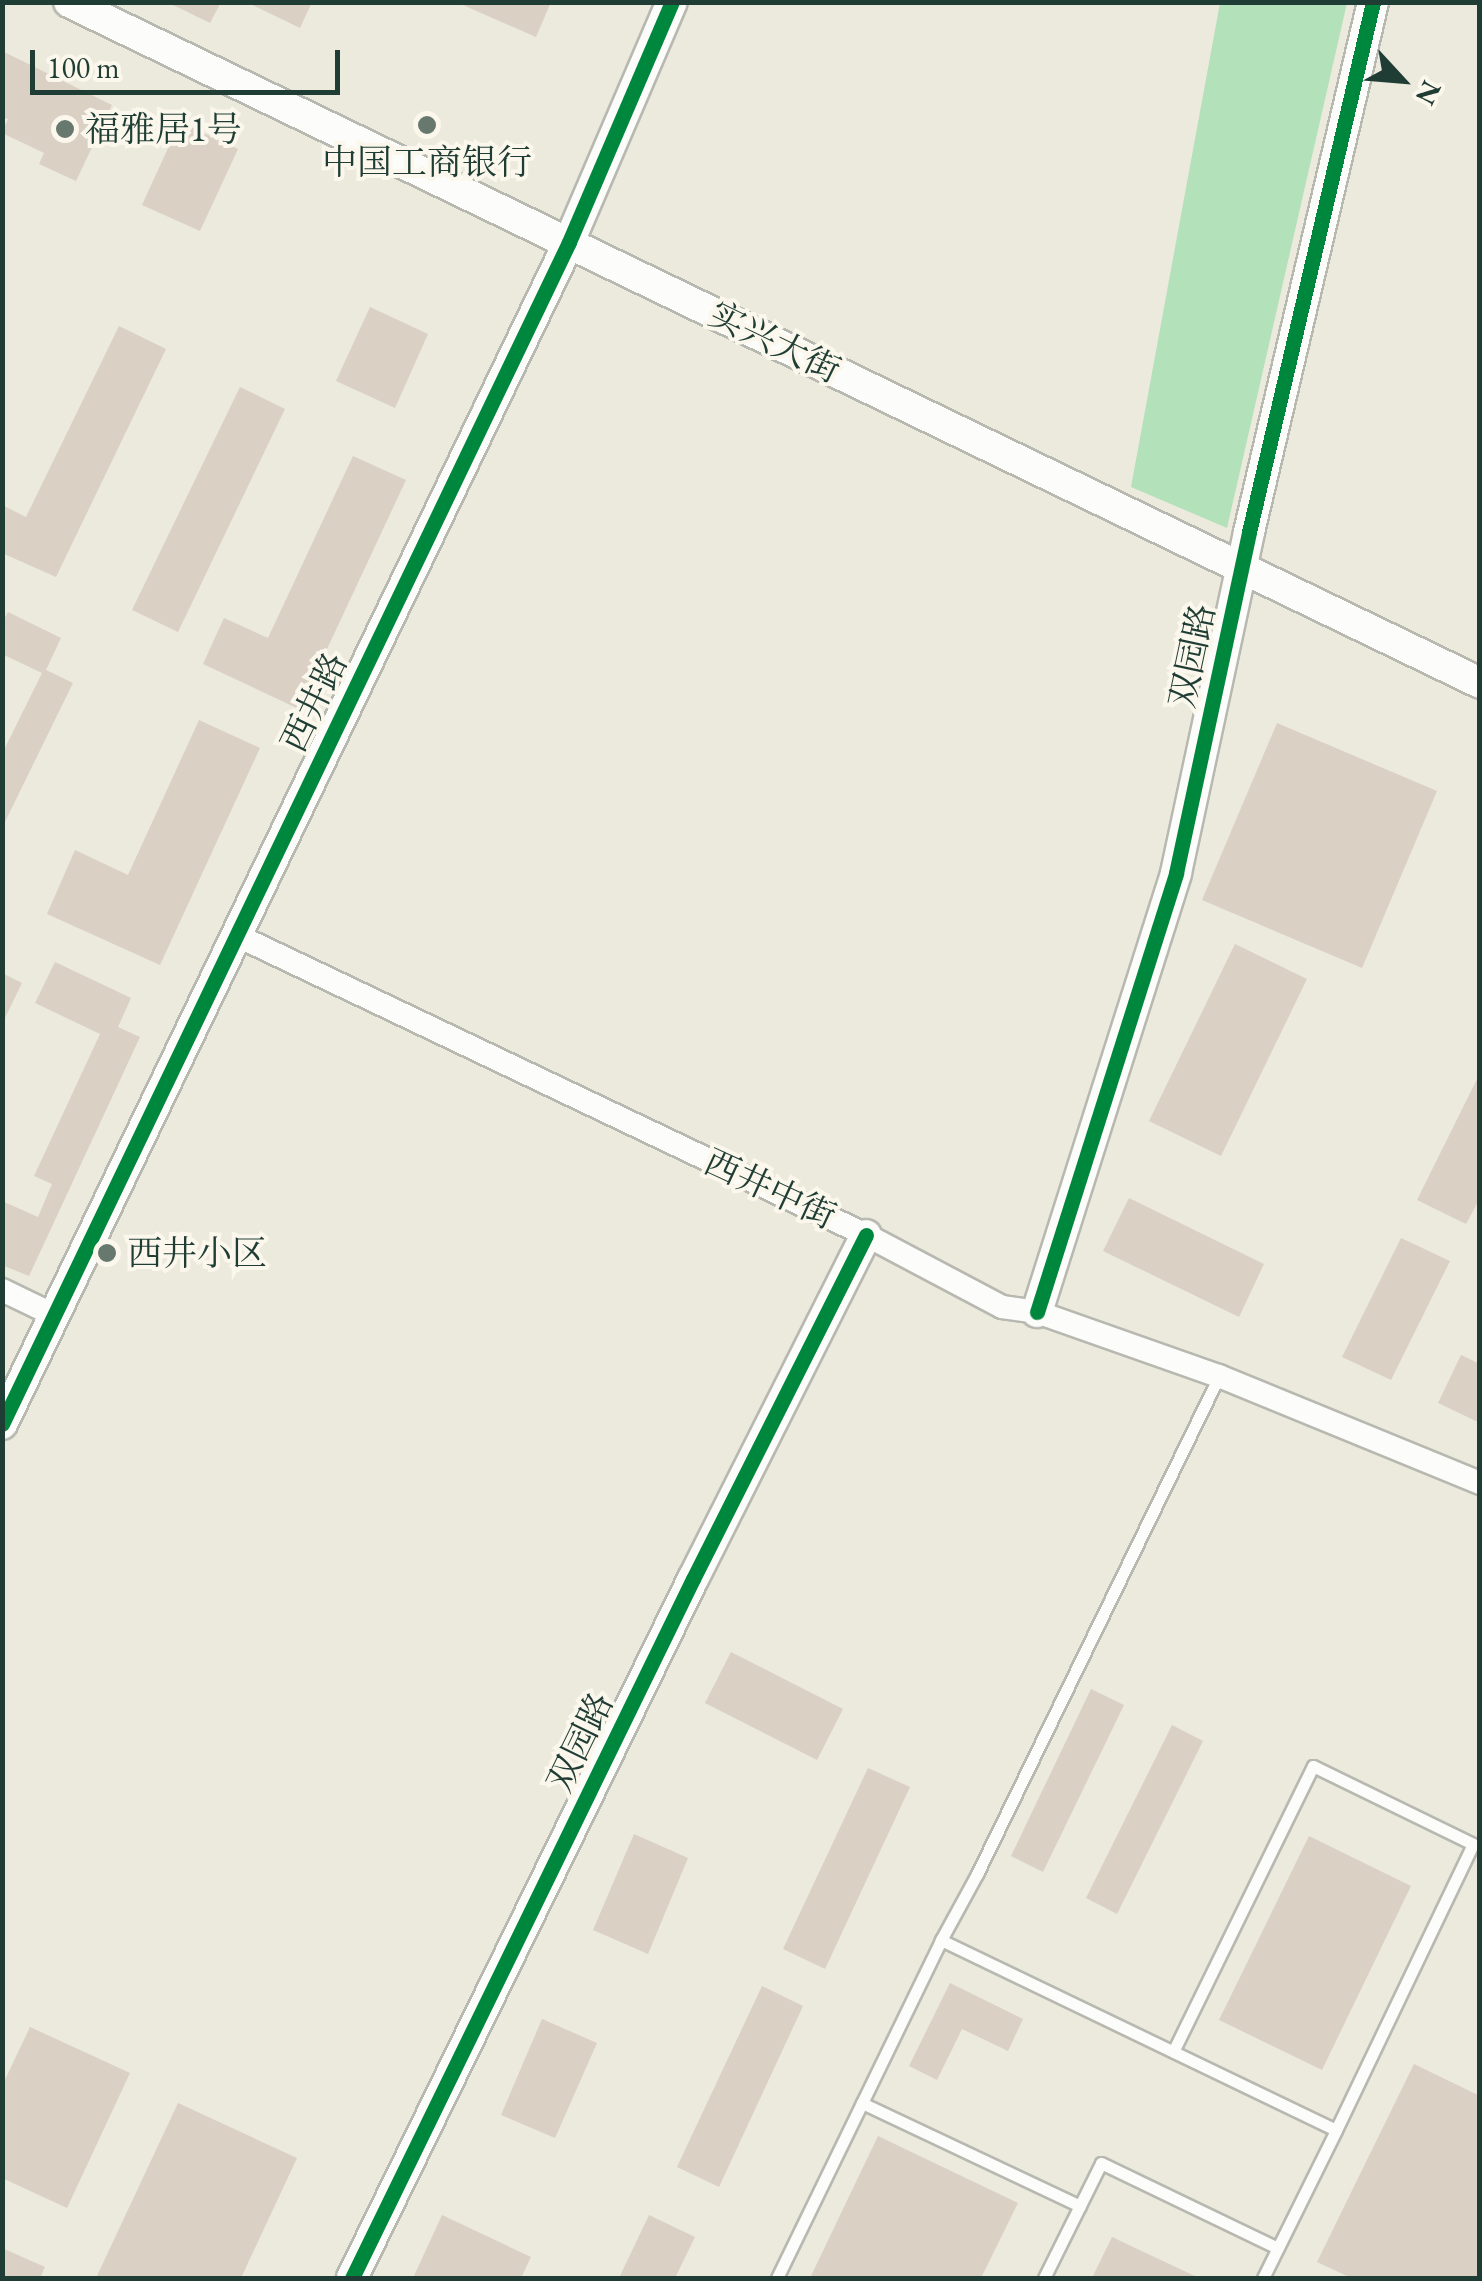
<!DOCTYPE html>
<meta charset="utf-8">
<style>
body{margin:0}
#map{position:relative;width:1482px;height:2281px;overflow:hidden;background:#ece9dd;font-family:"EB Garamond","Noto Serif SC",serif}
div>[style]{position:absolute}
.green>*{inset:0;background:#b3e1ba}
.building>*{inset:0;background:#dad0c4}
.roads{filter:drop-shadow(2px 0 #b7b8b0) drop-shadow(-2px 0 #b7b8b0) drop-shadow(0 2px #b7b8b0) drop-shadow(0 -2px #b7b8b0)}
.service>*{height:11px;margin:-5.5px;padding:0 5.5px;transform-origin:5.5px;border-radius:5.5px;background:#fcfcfa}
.minor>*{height:22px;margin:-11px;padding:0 11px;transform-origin:11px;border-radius:11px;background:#fcfcfa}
.tertiary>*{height:30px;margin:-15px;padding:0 15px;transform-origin:15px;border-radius:15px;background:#fcfcfa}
.cycleway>*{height:15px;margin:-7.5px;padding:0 7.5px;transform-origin:7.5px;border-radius:7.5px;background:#00873e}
.dots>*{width:28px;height:28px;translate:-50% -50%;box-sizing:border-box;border:5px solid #fbf7ec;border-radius:50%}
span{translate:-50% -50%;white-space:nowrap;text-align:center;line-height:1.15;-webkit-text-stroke:8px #fbf7ec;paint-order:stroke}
.poi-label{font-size:35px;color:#1f3d34}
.left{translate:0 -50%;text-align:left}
.street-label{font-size:35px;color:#1f3d34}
.frame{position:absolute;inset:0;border:5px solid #1f3d34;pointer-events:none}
.north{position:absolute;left:1352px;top:30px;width:100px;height:100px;-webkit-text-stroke:8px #fbf7ec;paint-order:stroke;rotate:116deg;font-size:28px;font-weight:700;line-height:40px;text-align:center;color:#1f3d34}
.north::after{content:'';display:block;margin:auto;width:35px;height:45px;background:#1f3d34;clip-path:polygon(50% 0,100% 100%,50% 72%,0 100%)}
.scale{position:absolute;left:30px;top:50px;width:310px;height:45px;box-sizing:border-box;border:5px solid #1f3d34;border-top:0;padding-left:12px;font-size:30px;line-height:35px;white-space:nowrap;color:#1f3d34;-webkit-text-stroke:8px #fbf7ec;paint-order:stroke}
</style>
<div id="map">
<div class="green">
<i style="clip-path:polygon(1220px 3px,1347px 3px,1227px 528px,1131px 487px)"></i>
</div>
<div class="building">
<i style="clip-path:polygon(167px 2px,221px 2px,210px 23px)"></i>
<i style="clip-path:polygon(246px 2px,312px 2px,300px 28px)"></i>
<i style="clip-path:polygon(456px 2px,551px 2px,536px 37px)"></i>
<i style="clip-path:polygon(2px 51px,112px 105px,76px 181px,39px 164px,44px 153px,2px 133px,8px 119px,2px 117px)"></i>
<i style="clip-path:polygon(180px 122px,238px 149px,200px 231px,142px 205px)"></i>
<i style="clip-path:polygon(370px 307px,428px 334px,395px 408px,336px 381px)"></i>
<i style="clip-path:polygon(119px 326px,166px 349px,56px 577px,2px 553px,2px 505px,26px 517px)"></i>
<i style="clip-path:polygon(240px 387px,285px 409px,178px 632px,132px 610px)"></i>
<i style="clip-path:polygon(353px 456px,406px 480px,299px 709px,203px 664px,224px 618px,268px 638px)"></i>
<i style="clip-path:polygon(8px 612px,61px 638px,46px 670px,73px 683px,2px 828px,2px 754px,42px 673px,2px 654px,2px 623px)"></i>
<i style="clip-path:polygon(199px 720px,260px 748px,160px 965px,47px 914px,75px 850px,128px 875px)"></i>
<i style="clip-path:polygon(1277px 723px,1437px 791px,1362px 968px,1202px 900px)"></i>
<i style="clip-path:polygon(1235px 944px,1307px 979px,1221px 1156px,1149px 1121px)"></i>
<i style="clip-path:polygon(55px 962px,131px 998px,118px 1027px,140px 1037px,29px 1276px,2px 1265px,2px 1201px,38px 1217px,52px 1184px,34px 1176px,100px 1034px,35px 1003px)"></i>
<i style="clip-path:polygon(2px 973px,22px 983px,2px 1024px)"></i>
<i style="clip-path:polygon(1480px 1073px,1480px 1198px,1466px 1224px,1417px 1200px)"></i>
<i style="clip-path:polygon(1129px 1198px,1264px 1264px,1239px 1317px,1103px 1251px)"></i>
<i style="clip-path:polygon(1401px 1238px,1450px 1261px,1391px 1380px,1342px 1357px)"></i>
<i style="clip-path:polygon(1461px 1355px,1480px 1364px,1480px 1423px,1438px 1403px)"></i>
<i style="clip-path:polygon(731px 1652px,843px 1709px,817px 1760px,705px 1703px)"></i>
<i style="clip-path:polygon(1091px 1689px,1124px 1705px,1043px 1872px,1011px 1856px)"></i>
<i style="clip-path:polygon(1172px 1725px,1203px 1741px,1117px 1914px,1086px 1898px)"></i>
<i style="clip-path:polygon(868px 1768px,910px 1787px,825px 1969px,783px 1949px)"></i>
<i style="clip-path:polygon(634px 1834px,688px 1858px,648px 1954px,593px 1930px)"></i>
<i style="clip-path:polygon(1309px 1836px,1411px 1886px,1322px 2070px,1219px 2020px)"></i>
<i style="clip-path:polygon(950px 1983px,1023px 2019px,1008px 2051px,962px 2029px,937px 2080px,909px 2066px)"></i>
<i style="clip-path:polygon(762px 1986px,803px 2006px,719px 2187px,677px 2167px)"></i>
<i style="clip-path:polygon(542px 2019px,597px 2043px,555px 2138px,501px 2115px)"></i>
<i style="clip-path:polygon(30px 2027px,130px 2073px,67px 2208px,2px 2178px,2px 2086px)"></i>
<i style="clip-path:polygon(1414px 2064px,1480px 2096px,1480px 2278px,1351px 2278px,1317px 2262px)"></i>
<i style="clip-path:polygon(178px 2103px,297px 2158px,241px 2278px,96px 2278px)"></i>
<i style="clip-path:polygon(878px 2136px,1018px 2203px,981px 2278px,810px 2278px)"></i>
<i style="clip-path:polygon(442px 2215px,531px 2257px,521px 2278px,413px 2278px)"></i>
<i style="clip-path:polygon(649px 2215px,695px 2237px,675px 2278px,619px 2278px)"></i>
<i style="clip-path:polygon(1112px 2237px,1199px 2278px,1092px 2278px)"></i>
<i style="clip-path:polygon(2px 2248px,45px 2267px,40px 2278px,2px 2278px)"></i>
</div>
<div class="roads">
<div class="service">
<i style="left:941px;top:1940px;width:75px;rotate:-61.4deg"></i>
<i style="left:977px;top:1874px;width:554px;rotate:-64.08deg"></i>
<i style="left:862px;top:2103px;width:241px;rotate:25.3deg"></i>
<i style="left:777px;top:2278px;width:376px;rotate:-64.1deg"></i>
<i style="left:941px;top:1940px;width:438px;rotate:25.7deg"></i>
<i style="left:1336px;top:2130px;width:317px;rotate:-64.4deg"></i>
<i style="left:1473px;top:1844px;width:178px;rotate:-154deg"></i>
<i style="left:1313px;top:1766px;width:318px;rotate:116.1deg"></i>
<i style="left:1044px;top:2278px;width:128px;rotate:-63.6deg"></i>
<i style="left:1101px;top:2163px;width:196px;rotate:25.7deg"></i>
<i style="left:1263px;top:2278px;width:165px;rotate:-63.7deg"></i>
</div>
<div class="minor">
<i style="left:236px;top:935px;width:698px;rotate:25.46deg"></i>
<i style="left:866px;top:1235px;width:154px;rotate:27.9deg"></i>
<i style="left:1002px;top:1307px;width:35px;rotate:8deg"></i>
<i style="left:1037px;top:1312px;width:193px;rotate:19.4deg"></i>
<i style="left:1219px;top:1376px;width:282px;rotate:22.3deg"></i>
<i style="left:2px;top:1290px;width:60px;rotate:25.7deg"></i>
</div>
<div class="tertiary">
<i style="left:69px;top:2px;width:1567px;rotate:25.76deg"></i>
<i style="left:1037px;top:1312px;width:460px;rotate:-72.4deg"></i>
<i style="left:1176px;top:873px;width:349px;rotate:-77.9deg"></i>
<i style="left:1249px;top:532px;width:544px;rotate:-76.83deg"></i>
<i style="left:2px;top:1424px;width:1311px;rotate:-64.37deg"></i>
<i style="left:569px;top:242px;width:261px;rotate:-66.8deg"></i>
<i style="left:352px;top:2278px;width:778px;rotate:-64deg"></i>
<i style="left:693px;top:1579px;width:385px;rotate:-63.3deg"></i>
</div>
</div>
<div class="cycleway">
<i style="left:1037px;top:1312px;width:460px;rotate:-72.4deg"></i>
<i style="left:1176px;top:873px;width:349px;rotate:-77.9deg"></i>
<i style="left:1249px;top:532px;width:544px;rotate:-76.83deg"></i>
<i style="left:2px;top:1424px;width:1311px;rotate:-64.37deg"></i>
<i style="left:569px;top:242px;width:261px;rotate:-66.8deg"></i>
<i style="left:352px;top:2278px;width:778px;rotate:-64deg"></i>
<i style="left:693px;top:1579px;width:385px;rotate:-63.3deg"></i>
</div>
<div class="dots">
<i style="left:427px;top:125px;background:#67796f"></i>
<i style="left:65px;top:129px;background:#67796f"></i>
<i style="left:107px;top:1253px;background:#67796f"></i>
</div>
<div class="poi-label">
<span class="left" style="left:85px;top:129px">福雅居1号</span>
<span style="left:427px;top:162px">中国工商银行</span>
<span class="left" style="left:127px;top:1253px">西井小区</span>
</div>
<div class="street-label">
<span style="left:775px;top:342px;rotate:26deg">实兴大街</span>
<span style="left:1192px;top:656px;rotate:-78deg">双园路</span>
<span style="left:314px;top:702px;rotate:-64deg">西井路</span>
<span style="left:770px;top:1189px;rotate:25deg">西井中街</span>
<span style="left:580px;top:1742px;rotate:-64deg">双园路</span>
</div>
<div class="frame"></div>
<div class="north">N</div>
<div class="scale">100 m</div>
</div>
